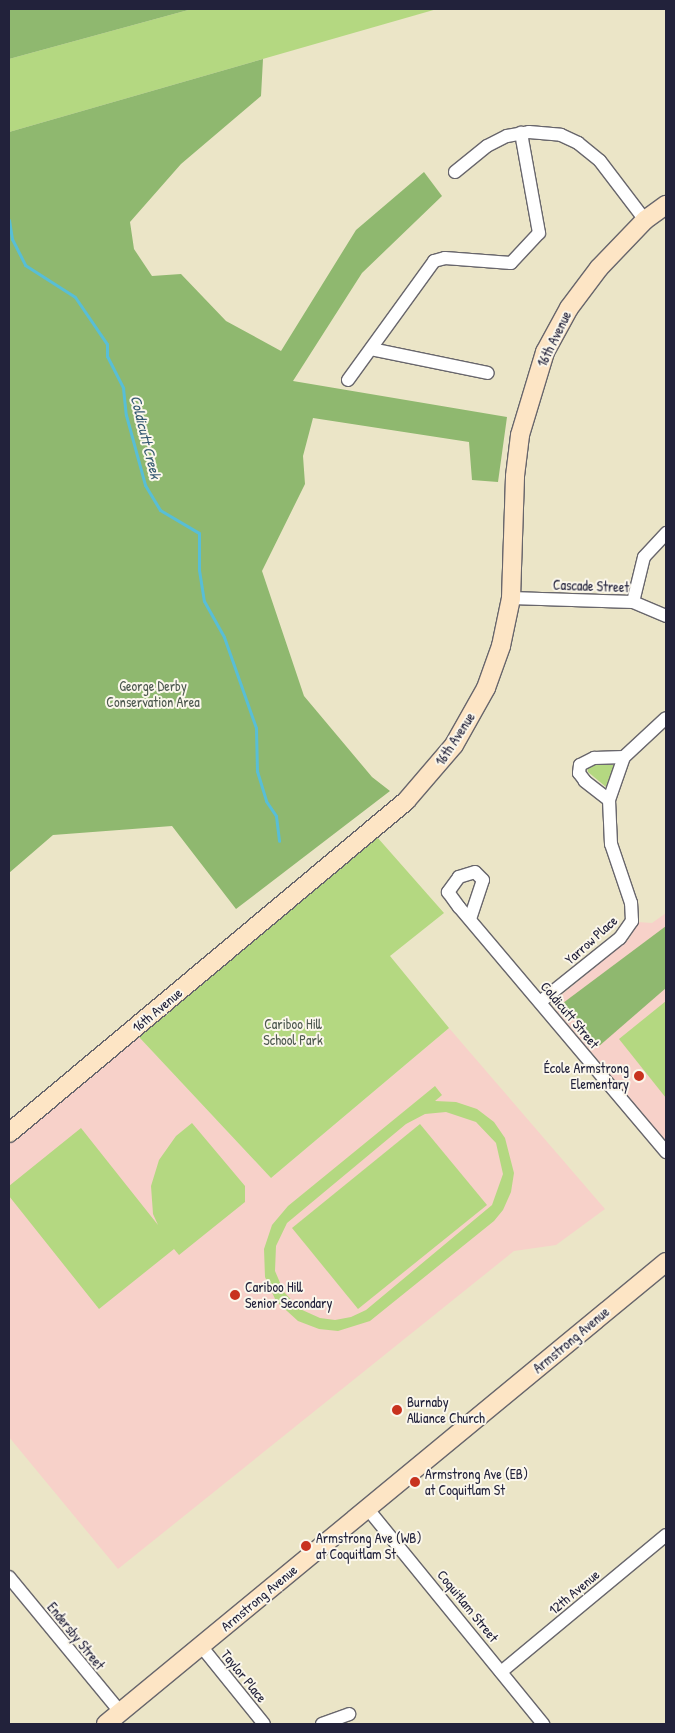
<!DOCTYPE html>
<meta charset="utf-8">
<style>
body{margin:0}
#map{position:relative;width:675px;height:1733px;overflow:hidden;background:#ebe5c7;font-family:"Patrick Hand",sans-serif}
div>[style]{position:absolute}
.built>*{inset:0;background:#f7d1c9}
.green>*{inset:0;background:#b4d881}
.forest>*{inset:0;background:#8fb86f}
.stream>*{height:3px;margin:-1.5px;padding:0 1.5px;transform-origin:1.5px;border-radius:1.5px;background:#58bed6}
.roads{filter:drop-shadow(1px 0 #68666c) drop-shadow(-1px 0 #68666c) drop-shadow(0 1px #68666c) drop-shadow(0 -1px #68666c)}
.street>*{height:12px;margin:-6px;padding:0 6px;transform-origin:6px;border-radius:6px;background:#fff}
.secondary>*{height:18px;margin:-9px;padding:0 9px;transform-origin:9px;border-radius:9px;background:#fde5c5}
.dots>*{width:14px;height:14px;translate:-50% -50%;box-sizing:border-box;border:2px solid #fbf7ec;border-radius:50%}
span{translate:-50% -50%;white-space:nowrap;text-align:center;line-height:1.15;-webkit-text-stroke:4px #fbf7ec;paint-order:stroke}
.street-label{font-size:14px;color:#22223b}
.park-label{font-size:14px;color:#4e5950}
.poi-label{font-size:14px;color:#22223b}
.right{translate:-100% -50%;text-align:right}
.left{translate:0 -50%;text-align:left}
.water-label{font-size:15px;color:#355971;font-style:italic}
.frame{position:absolute;inset:0;border:10px solid #22223b;pointer-events:none}
</style>
<div id="map">
<div class="built">
<i style="clip-path:polygon(666px 913px,666px 1141px,556px 1010px,555px 1005px,559px 997px,629px 939px,638px 922px,652px 923px)"></i>
<i style="clip-path:polygon(449px 1028px,605px 1209px,556px 1245px,514px 1251px,118px 1569px,9px 1437px,9px 1142px,139px 1037px,271px 1178px)"></i>
</div>
<div class="green">
<i style="clip-path:polygon(192px 9px,437px 9px,9px 132px,9px 59px)"></i>
<i style="clip-path:polygon(590px 765px,614px 765px,606px 787px,588px 772px,587px 766px)"></i>
<i style="clip-path:polygon(377px 837px,444px 913px,390px 956px,449px 1028px,271px 1178px,139px 1037px)"></i>
<i style="clip-path:polygon(666px 1001px,666px 1098px,619px 1039px)"></i>
<i style="clip-path:polygon(evenodd,435px 1086px,442px 1095px,435px 1101px,456px 1102px,477px 1109px,494px 1122px,505px 1138px,514px 1173px,511px 1192px,503px 1210px,494px 1221px,370px 1321px,338px 1331px,319px 1329px,298px 1321px,276px 1301px,265px 1277px,264px 1249px,272px 1225px,288px 1206px,435px 1086px,446px 1112px,476px 1122px,496px 1143px,503px 1174px,492px 1205px,366px 1310px,351px 1317px,335px 1320px,320px 1318px,300px 1309px,284px 1292px,275px 1271px,276px 1246px,287px 1223px,406px 1124px,425px 1114px,446px 1112px)"></i>
<i style="clip-path:polygon(192px 1123px,245px 1186px,245px 1202px,179px 1255px,174px 1249px,99px 1309px,9px 1196px,9px 1186px,81px 1128px,158px 1225px,153px 1214px,151px 1186px,159px 1160px,176px 1136px)"></i>
<i style="clip-path:polygon(420px 1124px,487px 1205px,358px 1309px,292px 1228px)"></i>
</div>
<div class="forest">
<i style="clip-path:polygon(9px 9px,192px 9px,9px 59px)"></i>
<i style="clip-path:polygon(263px 59px,261px 96px,181px 164px,130px 222px,134px 249px,152px 276px,181px 274px,226px 321px,281px 351px,356px 230px,424px 172px,442px 196px,362px 273px,293px 381px,507px 417px,498px 482px,472px 480px,469px 442px,313px 418px,303px 456px,305px 484px,262px 571px,304px 696px,372px 777px,390px 791px,236px 909px,172px 826px,53px 835px,9px 873px,9px 132px)"></i>
<i style="clip-path:polygon(666px 926px,666px 988px,598px 1047px,563px 1003px)"></i>
</div>
<div class="stream">
<i style="left:9px;top:220px;width:19px;rotate:81deg"></i>
<i style="left:12px;top:239px;width:29px;rotate:63deg"></i>
<i style="left:25px;top:265px;width:59px;rotate:32.6deg"></i>
<i style="left:75px;top:297px;width:57px;rotate:55.8deg"></i>
<i style="left:107px;top:344px;width:12px;rotate:90deg"></i>
<i style="left:107px;top:356px;width:36px;rotate:63deg"></i>
<i style="left:123px;top:388px;width:27px;rotate:84deg"></i>
<i style="left:126px;top:415px;width:73px;rotate:74.8deg"></i>
<i style="left:145px;top:485px;width:29px;rotate:59deg"></i>
<i style="left:160px;top:510px;width:45px;rotate:30.5deg"></i>
<i style="left:199px;top:533px;width:37px;rotate:90deg"></i>
<i style="left:199px;top:570px;width:31px;rotate:81deg"></i>
<i style="left:204px;top:601px;width:41px;rotate:60.9deg"></i>
<i style="left:224px;top:637px;width:96px;rotate:70.6deg"></i>
<i style="left:256px;top:728px;width:43px;rotate:88.7deg"></i>
<i style="left:257px;top:771px;width:31px;rotate:73deg"></i>
<i style="left:266px;top:801px;width:18px;rotate:56deg"></i>
<i style="left:276px;top:816px;width:25px;rotate:83deg"></i>
</div>
<div class="roads">
<div class="street">
<i style="left:455px;top:172px;width:41px;rotate:-39.1deg"></i>
<i style="left:487px;top:146px;width:22px;rotate:-27deg"></i>
<i style="left:507px;top:136px;width:22px;rotate:-10deg"></i>
<i style="left:529px;top:132px;width:32px;rotate:5deg"></i>
<i style="left:561px;top:135px;width:19px;rotate:25deg"></i>
<i style="left:578px;top:143px;width:28px;rotate:39deg"></i>
<i style="left:600px;top:161px;width:74px;rotate:52.7deg"></i>
<i style="left:371px;top:349px;width:119px;rotate:11.6deg"></i>
<i style="left:348px;top:380px;width:147px;rotate:-54.1deg"></i>
<i style="left:434px;top:261px;width:11px;rotate:-15deg"></i>
<i style="left:445px;top:258px;width:66px;rotate:4.3deg"></i>
<i style="left:511px;top:263px;width:41px;rotate:-47deg"></i>
<i style="left:539px;top:233px;width:102px;rotate:-100.2deg"></i>
<i style="left:511px;top:598px;width:122px;rotate:1.9deg"></i>
<i style="left:633px;top:602px;width:36px;rotate:23deg"></i>
<i style="left:633px;top:602px;width:46px;rotate:-76.3deg"></i>
<i style="left:644px;top:557px;width:33px;rotate:-47deg"></i>
<i style="left:609px;top:800px;width:31px;rotate:-142deg"></i>
<i style="left:585px;top:781px;width:10px;rotate:-127deg"></i>
<i style="left:579px;top:773px;width:8px;rotate:-83deg"></i>
<i style="left:580px;top:765px;width:16px;rotate:-27deg"></i>
<i style="left:594px;top:758px;width:30px;rotate:-2deg"></i>
<i style="left:470px;top:919px;width:41px;rotate:-71.6deg"></i>
<i style="left:483px;top:880px;width:11px;rotate:-135deg"></i>
<i style="left:475px;top:872px;width:17px;rotate:163deg"></i>
<i style="left:459px;top:877px;width:19px;rotate:126deg"></i>
<i style="left:448px;top:892px;width:19px;rotate:54deg"></i>
<i style="left:459px;top:907px;width:321px;rotate:49.8deg"></i>
<i style="left:540px;top:1002px;width:102px;rotate:-38.7deg"></i>
<i style="left:620px;top:938px;width:21px;rotate:-55deg"></i>
<i style="left:632px;top:921px;width:18px;rotate:-93deg"></i>
<i style="left:631px;top:903px;width:62px;rotate:-108.7deg"></i>
<i style="left:611px;top:844px;width:44px;rotate:-92.6deg"></i>
<i style="left:609px;top:800px;width:46px;rotate:-70.8deg"></i>
<i style="left:624px;top:757px;width:57px;rotate:-42.9deg"></i>
<i style="left:367px;top:1508px;width:279px;rotate:50.8deg"></i>
<i style="left:9px;top:1577px;width:176px;rotate:50.5deg"></i>
<i style="left:201px;top:1646px;width:100px;rotate:51.1deg"></i>
<i style="left:501px;top:1672px;width:214px;rotate:-39.7deg"></i>
<i style="left:322px;top:1724px;width:29px;rotate:-20deg"></i>
</div>
<div class="secondary">
<i style="left:9px;top:1133px;width:518px;rotate:-39.9deg"></i>
<i style="left:406px;top:801px;width:74px;rotate:-49.4deg"></i>
<i style="left:454px;top:745px;width:65px;rotate:-60.7deg"></i>
<i style="left:486px;top:688px;width:45px;rotate:-70.3deg"></i>
<i style="left:501px;top:646px;width:49px;rotate:-78.2deg"></i>
<i style="left:511px;top:598px;width:122px;rotate:-88.1deg"></i>
<i style="left:515px;top:476px;width:41px;rotate:-83deg"></i>
<i style="left:520px;top:435px;width:87px;rotate:-73.2deg"></i>
<i style="left:545px;top:352px;width:50px;rotate:-61.4deg"></i>
<i style="left:569px;top:308px;width:50px;rotate:-53.1deg"></i>
<i style="left:599px;top:268px;width:66px;rotate:-46.2deg"></i>
<i style="left:645px;top:220px;width:26px;rotate:-36deg"></i>
<i style="left:106px;top:1724px;width:726px;rotate:-39.52deg"></i>
</div>
</div>
<div class="dots">
<i style="left:639px;top:1076px;background:#c8321e"></i>
<i style="left:235px;top:1295px;background:#c8321e"></i>
<i style="left:397px;top:1410px;background:#c8321e"></i>
<i style="left:415px;top:1482px;background:#c8321e"></i>
<i style="left:306px;top:1546px;background:#c8321e"></i>
</div>
<div class="street-label">
<span style="left:554px;top:339px;rotate:-64deg">16th Avenue</span>
<span style="left:591px;top:586px;rotate:2deg">Cascade Street</span>
<span style="left:455px;top:739px;rotate:-57deg">16th Avenue</span>
<span style="left:591px;top:940px;rotate:-42deg">Yarrow Place</span>
<span style="left:157px;top:1010px;rotate:-40deg">16th Avenue</span>
<span style="left:570px;top:1015px;rotate:50deg">Coldicutt Street</span>
<span style="left:571px;top:1340px;rotate:-40deg">Armstrong Avenue</span>
<span style="left:574px;top:1592px;rotate:-40deg">12th Avenue</span>
<span style="left:259px;top:1598px;rotate:-40deg">Armstrong Avenue</span>
<span style="left:468px;top:1606px;rotate:51deg">Coquitlam Street</span>
<span style="left:76px;top:1636px;rotate:51deg">Endersby Street</span>
<span style="left:244px;top:1676px;rotate:51deg">Taylor Place</span>
</div>
<div class="park-label">
<span style="left:153px;top:694px">George Derby<br>Conservation Area</span>
<span style="left:293px;top:1032px">Cariboo Hill<br>School Park</span>
</div>
<div class="poi-label">
<span class="right" style="left:629px;top:1076px">École Armstrong<br>Elementary</span>
<span class="left" style="left:245px;top:1295px">Cariboo Hill<br>Senior Secondary</span>
<span class="left" style="left:407px;top:1410px">Burnaby<br>Alliance Church</span>
<span class="left" style="left:425px;top:1482px">Armstrong Ave (EB)<br>at Coquitlam St</span>
<span class="left" style="left:316px;top:1546px">Armstrong Ave (WB)<br>at Coquitlam St</span>
</div>
<div class="water-label">
<span style="left:146px;top:437px;rotate:76deg">Coldicutt Creek</span>
</div>
<div class="frame"></div>
</div>
